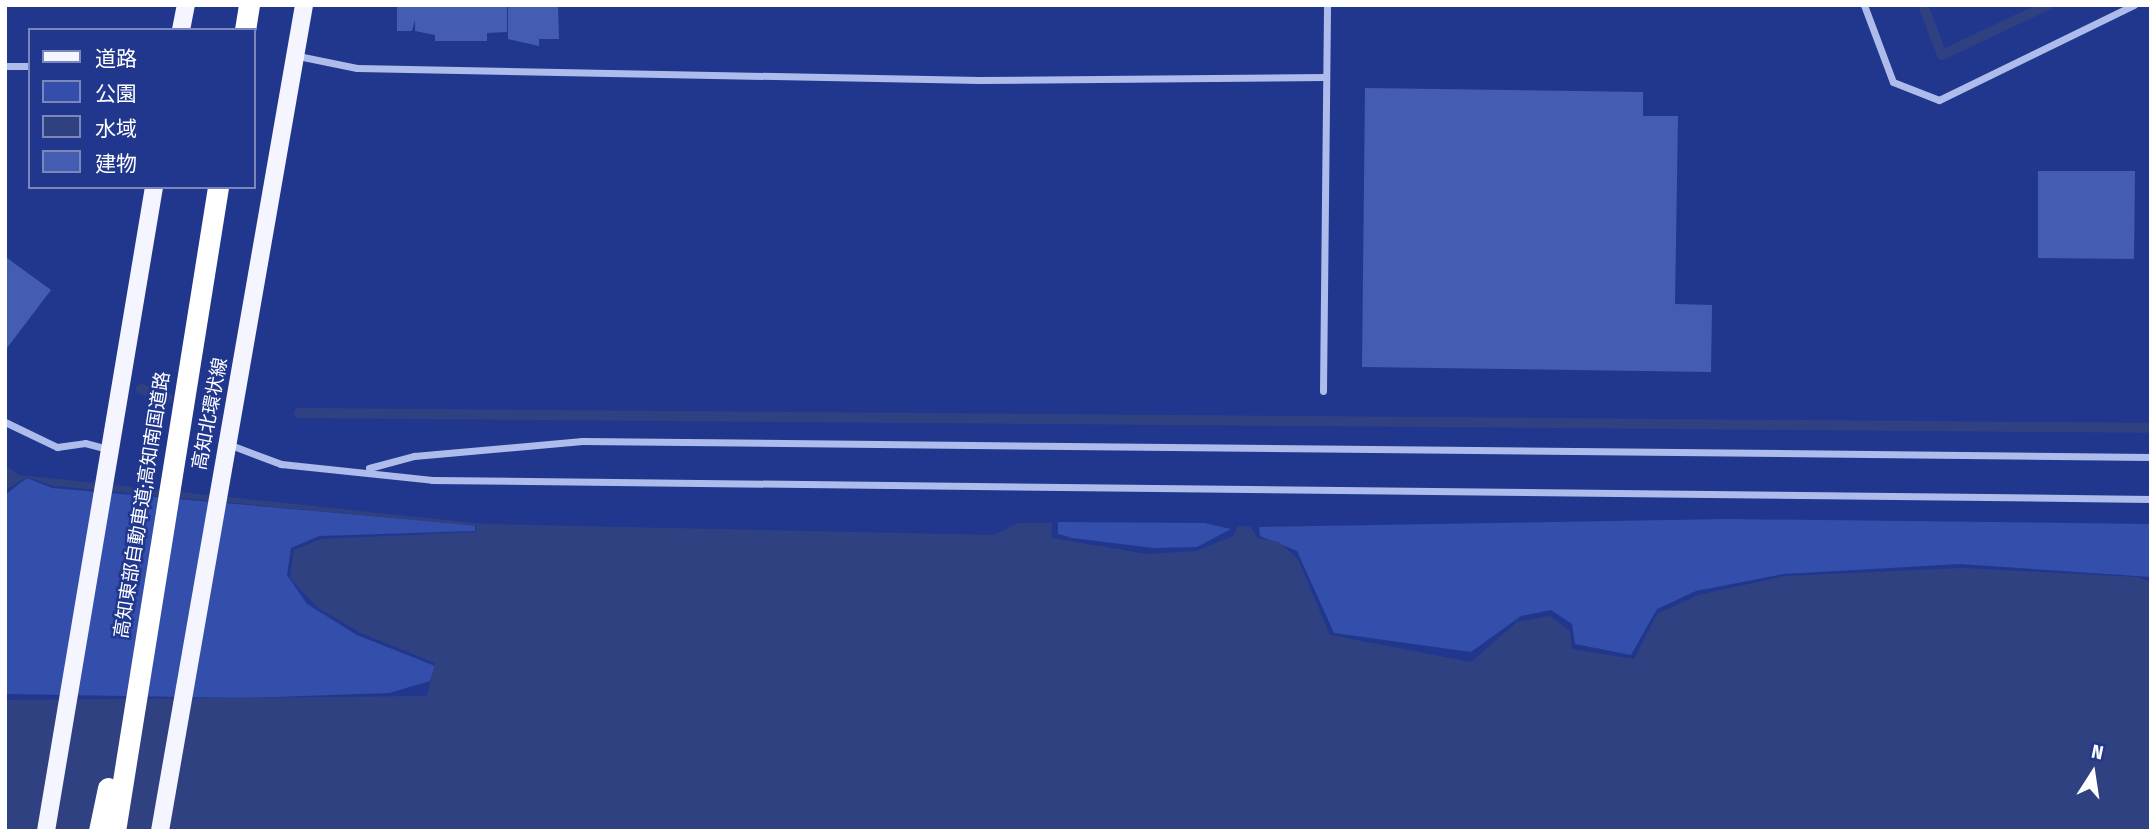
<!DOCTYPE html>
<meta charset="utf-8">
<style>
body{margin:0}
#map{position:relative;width:2156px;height:836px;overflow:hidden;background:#20378d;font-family:"Fira Sans Condensed","Noto Sans JP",sans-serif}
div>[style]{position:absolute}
.green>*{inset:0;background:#334fab}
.water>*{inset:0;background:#304182}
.stream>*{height:10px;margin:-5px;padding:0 5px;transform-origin:5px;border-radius:5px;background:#304182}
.building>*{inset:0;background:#445db3}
.minor>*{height:7px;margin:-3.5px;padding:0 3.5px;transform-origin:3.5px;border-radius:3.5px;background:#aebcec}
.primary>*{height:18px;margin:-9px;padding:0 9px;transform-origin:9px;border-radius:9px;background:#f4f5ff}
.motorway>*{height:21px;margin:-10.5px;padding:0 10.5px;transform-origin:10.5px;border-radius:10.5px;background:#fff}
span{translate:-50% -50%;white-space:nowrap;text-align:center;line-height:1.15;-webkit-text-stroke:5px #20378d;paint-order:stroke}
.street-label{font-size:19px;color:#fff}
.frame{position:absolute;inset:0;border:7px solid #fff;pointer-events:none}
.legend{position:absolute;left:28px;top:28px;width:228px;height:161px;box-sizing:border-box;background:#20378d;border:2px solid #7987bb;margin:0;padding:9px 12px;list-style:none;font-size:21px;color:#fff}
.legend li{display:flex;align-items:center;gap:14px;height:35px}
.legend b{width:35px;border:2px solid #7987bb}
.north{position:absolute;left:2058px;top:738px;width:70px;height:70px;-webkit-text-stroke:5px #20378d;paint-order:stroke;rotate:12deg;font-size:19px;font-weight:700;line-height:28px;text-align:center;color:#fff}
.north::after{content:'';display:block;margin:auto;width:24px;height:32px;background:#fff;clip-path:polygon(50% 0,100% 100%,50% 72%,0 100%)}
</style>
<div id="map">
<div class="green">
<i style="clip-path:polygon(27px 478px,52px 488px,475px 525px,475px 531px,319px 536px,291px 548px,287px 575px,307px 604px,357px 635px,435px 666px,430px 681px,389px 693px,245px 698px,5px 694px,5px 495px)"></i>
<i style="clip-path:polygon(1727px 519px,2151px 524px,2151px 577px,1960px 564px,1784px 574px,1696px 591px,1657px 609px,1631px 655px,1575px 644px,1572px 624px,1551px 610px,1521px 616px,1471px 652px,1334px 633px,1297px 551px,1260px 536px,1259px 527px)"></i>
<i style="clip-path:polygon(1058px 522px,1204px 523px,1231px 529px,1197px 547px,1154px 548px,1072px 538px,1058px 534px)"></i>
</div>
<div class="water">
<i style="clip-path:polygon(5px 465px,19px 475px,484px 524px,994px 535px,1018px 523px,1052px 523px,1051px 538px,1147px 554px,1196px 551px,1233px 536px,1238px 526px,1251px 527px,1257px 538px,1279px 542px,1298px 559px,1330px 635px,1471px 662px,1517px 622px,1550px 616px,1570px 631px,1572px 649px,1634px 659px,1657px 614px,1698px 595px,1786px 576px,1963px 568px,2137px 577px,2151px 582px,2151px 831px,5px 831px,5px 700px,427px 696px,435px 663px,361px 633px,318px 608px,290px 578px,294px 550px,321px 539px,475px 532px,477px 526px,54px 486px,27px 477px,5px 490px)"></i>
</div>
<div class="stream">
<i style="left:1923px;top:5px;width:53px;rotate:69.2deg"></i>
<i style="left:1942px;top:55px;width:117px;rotate:-25.3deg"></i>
<i style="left:141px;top:389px;width:28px;rotate:18deg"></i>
<i style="left:299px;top:413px;width:1852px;rotate:0.46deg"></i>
</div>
<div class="building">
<i style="clip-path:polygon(397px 5px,507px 5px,507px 32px,487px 33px,487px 41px,435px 41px,435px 35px,415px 31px,415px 20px,412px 31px,397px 31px)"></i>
<i style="clip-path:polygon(508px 5px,558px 5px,559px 39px,539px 39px,539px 46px,508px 39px)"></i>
<i style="clip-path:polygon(1365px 88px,1643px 92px,1643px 116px,1678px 116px,1675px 304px,1712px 305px,1711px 372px,1362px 367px)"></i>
<i style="clip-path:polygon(2038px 171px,2135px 171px,2134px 259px,2038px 258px)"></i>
<i style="clip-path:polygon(7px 258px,51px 290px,7px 348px,5px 260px)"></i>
</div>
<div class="minor">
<i style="left:1864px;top:5px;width:82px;rotate:69.4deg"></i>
<i style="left:1893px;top:82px;width:49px;rotate:21.4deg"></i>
<i style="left:1939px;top:100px;width:217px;rotate:-26deg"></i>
<i style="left:298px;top:56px;width:60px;rotate:11.5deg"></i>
<i style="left:357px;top:68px;width:622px;rotate:1.11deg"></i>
<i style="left:979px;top:80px;width:347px;rotate:-0.5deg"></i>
<i style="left:5px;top:66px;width:25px"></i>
<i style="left:1323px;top:391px;width:386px;rotate:-89.4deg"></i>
<i style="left:5px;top:422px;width:58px;rotate:25.7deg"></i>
<i style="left:57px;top:447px;width:28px;rotate:-8deg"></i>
<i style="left:85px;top:443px;width:24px;rotate:15deg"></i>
<i style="left:228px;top:444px;width:57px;rotate:20.7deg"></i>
<i style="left:281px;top:464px;width:152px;rotate:6deg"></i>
<i style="left:432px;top:480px;width:1719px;rotate:0.63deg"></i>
<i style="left:369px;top:468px;width:47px;rotate:-14.9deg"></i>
<i style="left:414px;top:456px;width:169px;rotate:-5.1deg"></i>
<i style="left:582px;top:441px;width:1569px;rotate:0.58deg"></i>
</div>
<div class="primary">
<i style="left:181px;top:30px;width:25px;rotate:-79deg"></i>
<i style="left:46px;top:831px;width:653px;rotate:-80.48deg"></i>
<i style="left:160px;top:831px;width:838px;rotate:-80.11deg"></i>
</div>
<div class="motorway">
<i style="left:245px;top:30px;width:25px;rotate:-81deg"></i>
<i style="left:99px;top:831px;width:44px;rotate:-78.2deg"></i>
<i style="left:115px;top:831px;width:652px;rotate:-80.91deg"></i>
</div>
<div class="street-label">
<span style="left:210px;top:414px;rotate:-79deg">高知北環状線</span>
<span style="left:142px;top:505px;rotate:-81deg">高知東部自動車道;高知南国道路</span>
</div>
<div class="frame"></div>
<ul class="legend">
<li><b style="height:9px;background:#f4f5ff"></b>道路</li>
<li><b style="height:19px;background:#334fab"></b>公園</li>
<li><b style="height:19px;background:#304182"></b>水域</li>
<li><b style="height:19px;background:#445db3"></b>建物</li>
</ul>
<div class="north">N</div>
</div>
